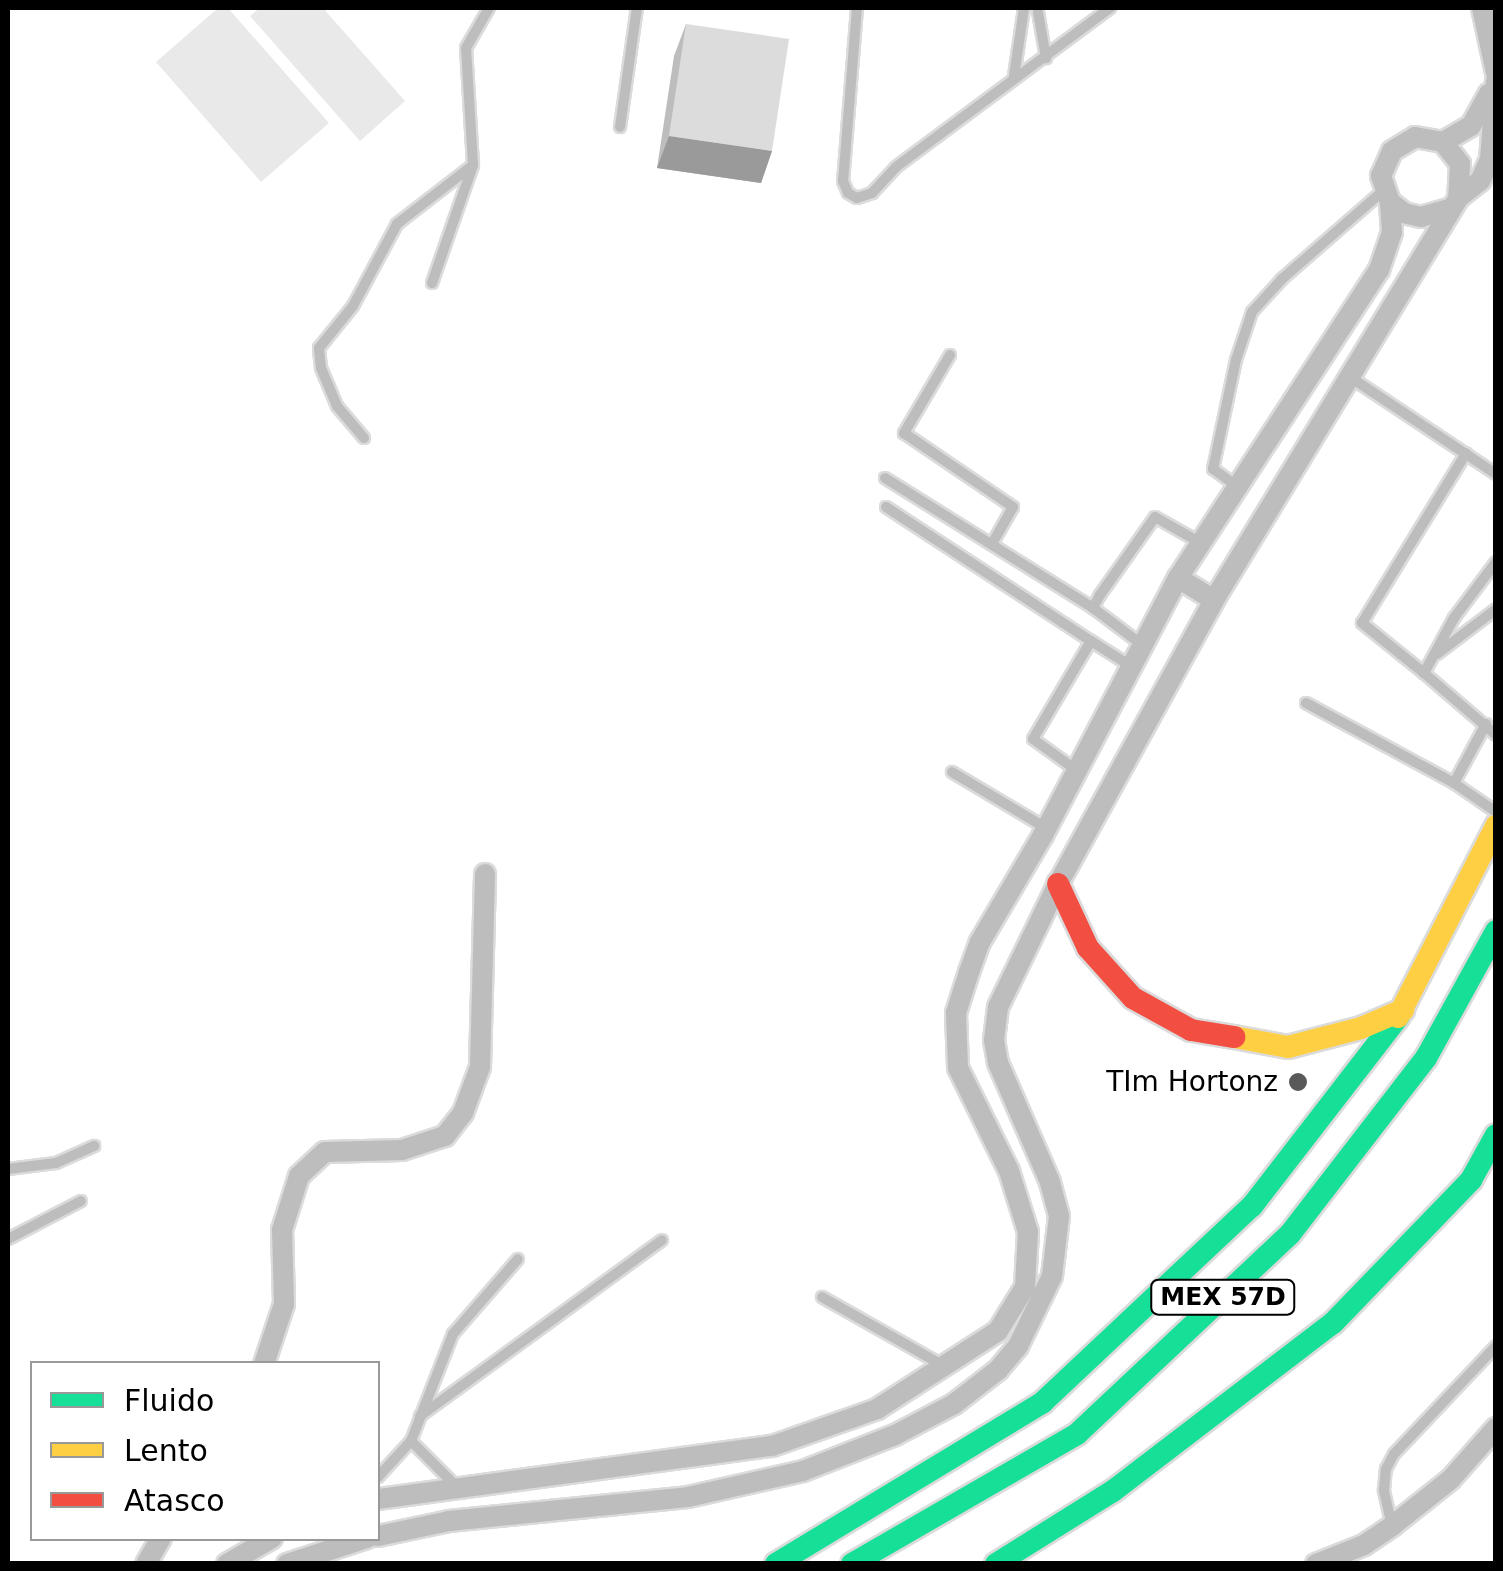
<!DOCTYPE html>
<style>
body{margin:0}
#map{position:relative;width:1503px;height:1571px;overflow:hidden;background:#fff;font-family:"DejaVu Sans",sans-serif}
div>[style]{position:absolute}
.green>*{inset:0;background:#e9e9e9}
.roads{filter:drop-shadow(2px 0 #dbdbdb) drop-shadow(-2px 0 #dbdbdb) drop-shadow(0 2px #dbdbdb) drop-shadow(0 -2px #dbdbdb)}
.lane>*{height:10px;margin:-5px;padding:0 5px;transform-origin:5px;border-radius:5px;background:#bdbdbd}
.street>*{height:20px;margin:-10px;padding:0 10px;transform-origin:10px;border-radius:10px;background:#bdbdbd}
.fast>*{height:22px;margin:-11px;padding:0 11px;transform-origin:11px;border-radius:11px;background:#16e098}
.slow>*{height:22px;margin:-11px;padding:0 11px;transform-origin:11px;border-radius:11px;background:#ffcf43}
.jam>*{height:22px;margin:-11px;padding:0 11px;transform-origin:11px;border-radius:11px;background:#f24e42}
.wall>*{inset:0;background:#bdbdbd}
.shaded-wall>*{inset:0;background:#9a9a9a}
.building>*{inset:0;background:#dcdcdc}
.dots>*{width:28px;height:28px;translate:-50% -50%;box-sizing:border-box;border:5px solid #fff;border-radius:50%}
span{translate:-50% -50%;white-space:nowrap;text-align:center;line-height:1.15;-webkit-text-stroke:8px #fff;paint-order:stroke}
.shield-label span{padding:2px 8px;background:#fff;border:2px solid;border-radius:8px;-webkit-text-stroke-width:0}
.shield-label{font-size:25px;color:#000;font-weight:700}
.poi-label{font-size:28px;color:#000}
.right{translate:-100% -50%;text-align:right}
.frame{position:absolute;inset:0;border:10px solid #000;pointer-events:none}
.legend{position:absolute;left:30px;top:1361px;width:350px;height:180px;box-sizing:border-box;background:#fff;border:2px solid #999;margin:0;padding:12px 18px;list-style:none;font-size:30px;color:#000}
.legend li{display:flex;align-items:center;gap:20px;height:50px}
.legend b{width:50px;border:2px solid #999}
</style>
<div id="map">
<div class="green">
<i style="clip-path:polygon(218px 8px,228px 8px,329px 123px,261px 182px,156px 62px)"></i>
<i style="clip-path:polygon(260px 8px,323px 8px,405px 101px,360px 141px,250px 16px)"></i>
</div>
<div class="roads">
<div class="lane">
<i style="left:857px;top:8px;width:174px;rotate:94.6deg"></i>
<i style="left:843px;top:181px;width:13px;rotate:67deg"></i>
<i style="left:848px;top:193px;width:10px;rotate:29deg"></i>
<i style="left:857px;top:198px;width:16px;rotate:-18deg"></i>
<i style="left:872px;top:193px;width:35px;rotate:-47deg"></i>
<i style="left:896px;top:167px;width:267px;rotate:-36.6deg"></i>
<i style="left:1038px;top:12px;width:47px;rotate:80.1deg"></i>
<i style="left:1014px;top:76px;width:69px;rotate:-81.6deg"></i>
<i style="left:620px;top:127px;width:120px;rotate:-81.9deg"></i>
<i style="left:432px;top:283px;width:125px;rotate:-70.8deg"></i>
<i style="left:473px;top:165px;width:117px;rotate:-93.4deg"></i>
<i style="left:466px;top:48px;width:46px;rotate:-60.1deg"></i>
<i style="left:950px;top:355px;width:91px;rotate:120.5deg"></i>
<i style="left:904px;top:433px;width:132px;rotate:34.2deg"></i>
<i style="left:1013px;top:507px;width:43px;rotate:119.6deg"></i>
<i style="left:1350px;top:377px;width:175px;rotate:33.6deg"></i>
<i style="left:364px;top:438px;width:42px;rotate:-130.2deg"></i>
<i style="left:337px;top:406px;width:41px;rotate:-112.8deg"></i>
<i style="left:321px;top:368px;width:20px;rotate:-96deg"></i>
<i style="left:319px;top:348px;width:54px;rotate:-51deg"></i>
<i style="left:353px;top:306px;width:93px;rotate:-61.8deg"></i>
<i style="left:397px;top:224px;width:96px;rotate:-37.8deg"></i>
<i style="left:885px;top:478px;width:245px;rotate:32deg"></i>
<i style="left:1238px;top:487px;width:31px;rotate:-144deg"></i>
<i style="left:1213px;top:469px;width:111px;rotate:-78.1deg"></i>
<i style="left:1236px;top:360px;width:51px;rotate:-71.6deg"></i>
<i style="left:1252px;top:312px;width:45px;rotate:-47.7deg"></i>
<i style="left:1282px;top:279px;width:135px;rotate:-41.1deg"></i>
<i style="left:886px;top:507px;width:245px;rotate:33.2deg"></i>
<i style="left:1496px;top:562px;width:70px;rotate:126.9deg"></i>
<i style="left:1454px;top:618px;width:63px;rotate:118.6deg"></i>
<i style="left:1424px;top:673px;width:95px;rotate:40.7deg"></i>
<i style="left:1141px;top:644px;width:60px;rotate:-143.1deg"></i>
<i style="left:1093px;top:608px;width:15px;rotate:-62deg"></i>
<i style="left:1100px;top:595px;width:95px;rotate:-54.8deg"></i>
<i style="left:1155px;top:517px;width:53px;rotate:29.5deg"></i>
<i style="left:1437px;top:654px;width:74px;rotate:-37.3deg"></i>
<i style="left:1424px;top:673px;width:80px;rotate:-141.1deg"></i>
<i style="left:1362px;top:623px;width:199px;rotate:-58.5deg"></i>
<i style="left:1306px;top:703px;width:168px;rotate:28.4deg"></i>
<i style="left:1486px;top:724px;width:67px;rotate:118.5deg"></i>
<i style="left:1454px;top:783px;width:51px;rotate:34.6deg"></i>
<i style="left:1076px;top:770px;width:53px;rotate:-144.2deg"></i>
<i style="left:1033px;top:739px;width:114px;rotate:-59.4deg"></i>
<i style="left:1091px;top:641px;width:45px;rotate:32.3deg"></i>
<i style="left:952px;top:772px;width:109px;rotate:30.8deg"></i>
<i style="left:8px;top:1169px;width:48px;rotate:-7.1deg"></i>
<i style="left:56px;top:1163px;width:42px;rotate:-24.1deg"></i>
<i style="left:8px;top:1239px;width:82px;rotate:-27.5deg"></i>
<i style="left:822px;top:1297px;width:138px;rotate:29.5deg"></i>
<i style="left:420px;top:1416px;width:299px;rotate:-36deg"></i>
<i style="left:411px;top:1441px;width:64px;rotate:45deg"></i>
<i style="left:378px;top:1477px;width:49px;rotate:-47.5deg"></i>
<i style="left:411px;top:1441px;width:115px;rotate:-68.6deg"></i>
<i style="left:453px;top:1334px;width:99px;rotate:-49.1deg"></i>
<i style="left:1392px;top:1526px;width:37px;rotate:-103deg"></i>
<i style="left:1384px;top:1490px;width:21px;rotate:-85deg"></i>
<i style="left:1386px;top:1469px;width:17px;rotate:-62deg"></i>
<i style="left:1394px;top:1454px;width:149px;rotate:-46.6deg"></i>
</div>
<div class="street">
<i style="left:1482px;top:8px;width:66px;rotate:77.8deg"></i>
<i style="left:1443px;top:142px;width:32px;rotate:-30deg"></i>
<i style="left:1471px;top:126px;width:37px;rotate:-61deg"></i>
<i style="left:1452px;top:208px;width:32px;rotate:164deg"></i>
<i style="left:1421px;top:217px;width:17px;rotate:-167deg"></i>
<i style="left:1404px;top:213px;width:18px;rotate:-142deg"></i>
<i style="left:1390px;top:202px;width:28px;rotate:-109deg"></i>
<i style="left:1381px;top:176px;width:27px;rotate:-66deg"></i>
<i style="left:1392px;top:151px;width:27px;rotate:-31deg"></i>
<i style="left:1415px;top:137px;width:28px;rotate:10deg"></i>
<i style="left:1443px;top:142px;width:28px;rotate:52deg"></i>
<i style="left:1460px;top:164px;width:34px;rotate:93deg"></i>
<i style="left:1178px;top:578px;width:42px;rotate:31.4deg"></i>
<i style="left:264px;top:1364px;width:63px;rotate:-71.6deg"></i>
<i style="left:284px;top:1304px;width:74px;rotate:-91.5deg"></i>
<i style="left:282px;top:1230px;width:57px;rotate:-72.5deg"></i>
<i style="left:299px;top:1176px;width:35px;rotate:-43deg"></i>
<i style="left:325px;top:1152px;width:77px;rotate:-1.5deg"></i>
<i style="left:402px;top:1150px;width:45px;rotate:-18deg"></i>
<i style="left:445px;top:1136px;width:29px;rotate:-52deg"></i>
<i style="left:463px;top:1113px;width:49px;rotate:-69.7deg"></i>
<i style="left:480px;top:1067px;width:193px;rotate:-88.5deg"></i>
<i style="left:378px;top:1499px;width:398px;rotate:-7.7deg"></i>
<i style="left:772px;top:1446px;width:111px;rotate:-19.4deg"></i>
<i style="left:877px;top:1409px;width:144px;rotate:-32.8deg"></i>
<i style="left:998px;top:1331px;width:52px;rotate:-58.5deg"></i>
<i style="left:1025px;top:1287px;width:55px;rotate:-86.9deg"></i>
<i style="left:1028px;top:1232px;width:64px;rotate:-107.3deg"></i>
<i style="left:1009px;top:1171px;width:115px;rotate:-116.3deg"></i>
<i style="left:958px;top:1068px;width:55px;rotate:-92.1deg"></i>
<i style="left:956px;top:1013px;width:43px;rotate:-72.4deg"></i>
<i style="left:969px;top:972px;width:32px;rotate:-70deg"></i>
<i style="left:980px;top:942px;width:124px;rotate:-59.5deg"></i>
<i style="left:1043px;top:835px;width:290px;rotate:-62.3deg"></i>
<i style="left:1178px;top:578px;width:368px;rotate:-56.9deg"></i>
<i style="left:1379px;top:270px;width:40px;rotate:-71.1deg"></i>
<i style="left:1392px;top:232px;width:30px;rotate:-94deg"></i>
<i style="left:378px;top:1536px;width:73px;rotate:-11.9deg"></i>
<i style="left:449px;top:1521px;width:240px;rotate:-5.7deg"></i>
<i style="left:688px;top:1497px;width:118px;rotate:-12.7deg"></i>
<i style="left:803px;top:1471px;width:99px;rotate:-21.4deg"></i>
<i style="left:895px;top:1435px;width:67px;rotate:-27.7deg"></i>
<i style="left:954px;top:1404px;width:56px;rotate:-37.7deg"></i>
<i style="left:998px;top:1370px;width:31px;rotate:-50deg"></i>
<i style="left:1018px;top:1346px;width:78px;rotate:-64.1deg"></i>
<i style="left:1052px;top:1276px;width:60px;rotate:-83.3deg"></i>
<i style="left:1059px;top:1216px;width:35px;rotate:-105deg"></i>
<i style="left:1050px;top:1182px;width:130px;rotate:-113.6deg"></i>
<i style="left:998px;top:1063px;width:23px;rotate:-100deg"></i>
<i style="left:994px;top:1040px;width:33px;rotate:-83deg"></i>
<i style="left:998px;top:1007px;width:137px;rotate:-64deg"></i>
<i style="left:1058px;top:884px;width:324px;rotate:-61.2deg"></i>
<i style="left:1214px;top:600px;width:470px;rotate:-58.7deg"></i>
<i style="left:1458px;top:198px;width:28px;rotate:-38deg"></i>
<i style="left:1480px;top:181px;width:23px;rotate:-65deg"></i>
<i style="left:1490px;top:160px;width:79px;rotate:-85.7deg"></i>
<i style="left:146px;top:1564px;width:30px;rotate:-60deg"></i>
<i style="left:227px;top:1564px;width:52px;rotate:-30deg"></i>
<i style="left:287px;top:1564px;width:84px;rotate:-18deg"></i>
<i style="left:1316px;top:1564px;width:52px;rotate:-21.6deg"></i>
<i style="left:1364px;top:1545px;width:34px;rotate:-34deg"></i>
<i style="left:1392px;top:1526px;width:75px;rotate:-38.5deg"></i>
<i style="left:1451px;top:1479px;width:68px;rotate:-48.6deg"></i>
</div>
<div class="fast">
<i style="left:776px;top:1564px;width:312px;rotate:-31.2deg"></i>
<i style="left:1043px;top:1402px;width:287px;rotate:-43.2deg"></i>
<i style="left:1252px;top:1206px;width:239px;rotate:-52.3deg"></i>
<i style="left:852px;top:1564px;width:260px;rotate:-30deg"></i>
<i style="left:1077px;top:1434px;width:292px;rotate:-43.2deg"></i>
<i style="left:1290px;top:1234px;width:222px;rotate:-52.3deg"></i>
<i style="left:1426px;top:1058px;width:145px;rotate:-61.1deg"></i>
<i style="left:996px;top:1564px;width:138px;rotate:-32deg"></i>
<i style="left:1113px;top:1491px;width:277px;rotate:-37.4deg"></i>
<i style="left:1333px;top:1323px;width:199px;rotate:-46deg"></i>
<i style="left:1471px;top:1180px;width:51px;rotate:-60.9deg"></i>
</div>
<div class="slow">
<i style="left:1398px;top:1017px;width:215px;rotate:-62.8deg"></i>
<i style="left:1234px;top:1037px;width:55px;rotate:10.5deg"></i>
<i style="left:1288px;top:1047px;width:75px;rotate:-14.6deg"></i>
<i style="left:1361px;top:1028px;width:46px;rotate:-23.2deg"></i>
</div>
<div class="jam">
<i style="left:1058px;top:884px;width:71px;rotate:64.9deg"></i>
<i style="left:1088px;top:948px;width:67px;rotate:48deg"></i>
<i style="left:1133px;top:998px;width:66px;rotate:28.9deg"></i>
<i style="left:1191px;top:1030px;width:44px;rotate:9.2deg"></i>
</div>
</div>
<div class="wall">
<i style="clip-path:polygon(686px 24px,772px 151px,761px 183px,657px 168px,674px 56px)"></i>
</div>
<div class="shaded-wall">
<i style="clip-path:polygon(669px 136px,772px 151px,761px 183px,657px 168px)"></i>
</div>
<div class="building">
<i style="clip-path:polygon(686px 24px,789px 39px,772px 151px,669px 136px)"></i>
</div>
<div class="dots">
<i style="left:1298px;top:1082px;background:#595959"></i>
</div>
<div class="shield-label">
<span style="left:1223px;top:1297px">MEX 57D</span>
</div>
<div class="poi-label">
<span class="right" style="left:1278px;top:1082px">TIm Hortonz</span>
</div>
<div class="frame"></div>
<ul class="legend">
<li><b style="height:12px;background:#16e098"></b>Fluido</li>
<li><b style="height:12px;background:#ffcf43"></b>Lento</li>
<li><b style="height:12px;background:#f24e42"></b>Atasco</li>
</ul>
</div>
